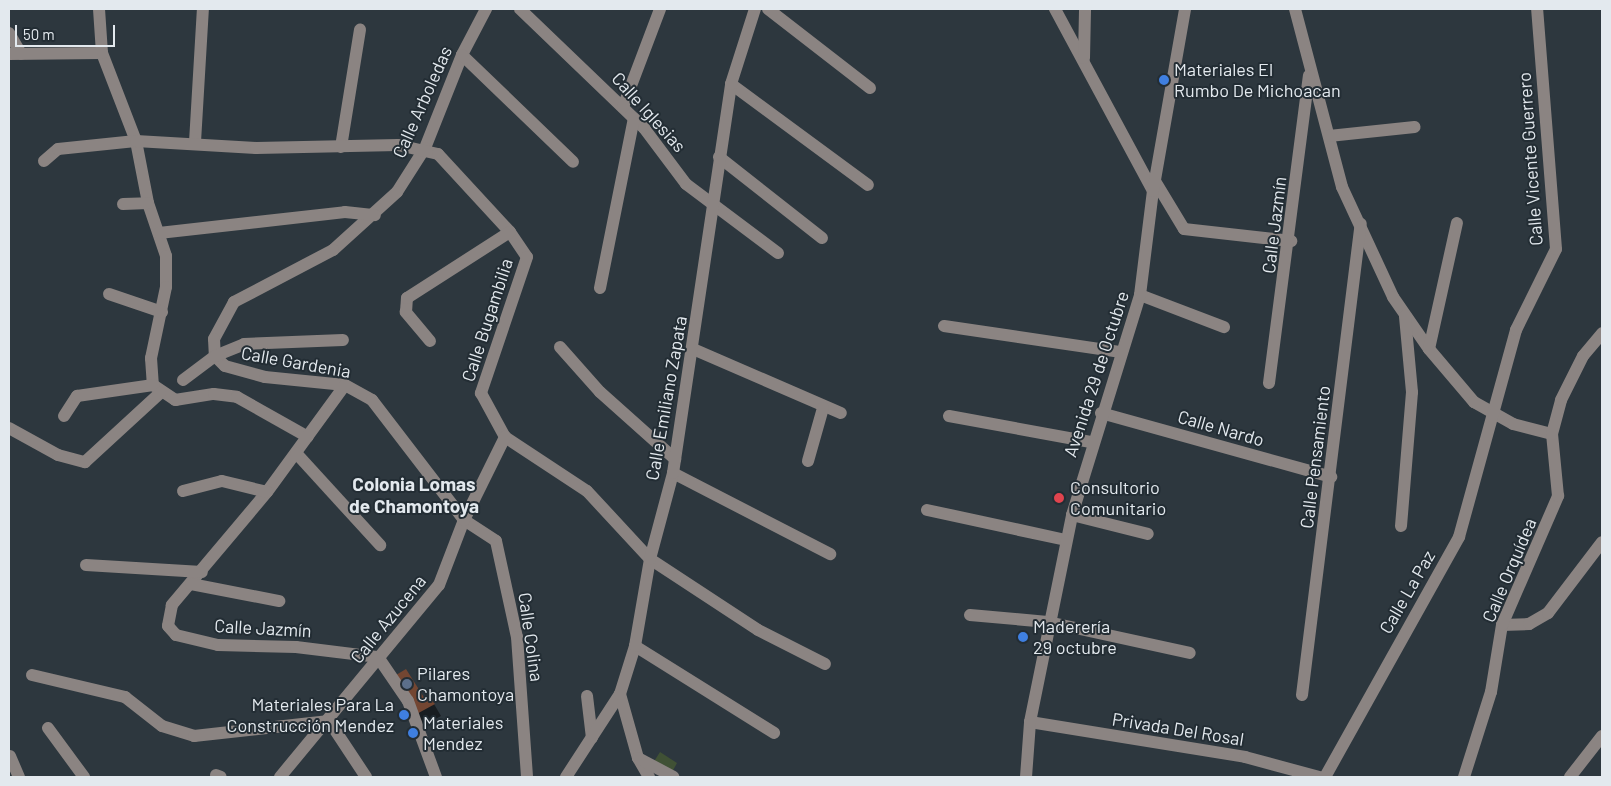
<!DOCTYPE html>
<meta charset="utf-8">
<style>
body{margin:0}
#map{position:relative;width:1611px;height:786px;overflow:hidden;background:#2d373e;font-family:Barlow,sans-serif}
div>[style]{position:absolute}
.green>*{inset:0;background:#405135}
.shadow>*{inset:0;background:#0007}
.building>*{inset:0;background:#734632}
.minor>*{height:12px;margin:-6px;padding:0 6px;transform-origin:6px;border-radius:6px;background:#8b8482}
.dots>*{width:14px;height:14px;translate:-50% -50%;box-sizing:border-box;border:2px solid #232d34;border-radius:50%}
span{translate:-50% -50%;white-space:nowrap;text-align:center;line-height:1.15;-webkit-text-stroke:4px #232d34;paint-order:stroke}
.poi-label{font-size:18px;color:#e3e9ee}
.left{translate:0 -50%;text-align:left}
.right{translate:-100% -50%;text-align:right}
.street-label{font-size:18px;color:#e3e9ee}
.neighbourhood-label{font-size:19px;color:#e3e9ee;font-weight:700}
.frame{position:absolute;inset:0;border:10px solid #e3e9ee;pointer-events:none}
.scale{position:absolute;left:15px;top:25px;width:100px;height:22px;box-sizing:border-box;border:2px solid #e3e9ee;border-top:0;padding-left:6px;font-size:15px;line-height:18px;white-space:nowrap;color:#e3e9ee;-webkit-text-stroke:4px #232d34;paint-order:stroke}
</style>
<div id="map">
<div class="green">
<i style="clip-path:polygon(660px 752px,677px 763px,671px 774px,653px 763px)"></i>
</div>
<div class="shadow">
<i style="clip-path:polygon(392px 678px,434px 704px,441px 716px,421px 727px)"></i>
</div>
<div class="building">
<i style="clip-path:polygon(406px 669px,425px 699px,429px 697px,435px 704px,413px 716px,391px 678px)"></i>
</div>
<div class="minor">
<i style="left:99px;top:9px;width:44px;rotate:86.1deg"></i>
<i style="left:102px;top:53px;width:94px;rotate:68.9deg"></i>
<i style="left:136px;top:141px;width:63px;rotate:79deg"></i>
<i style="left:148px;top:203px;width:56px;rotate:71.2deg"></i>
<i style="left:166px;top:256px;width:31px;rotate:90deg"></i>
<i style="left:166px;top:287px;width:73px;rotate:101.9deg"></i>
<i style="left:151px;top:358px;width:27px;rotate:86deg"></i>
<i style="left:153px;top:385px;width:27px;rotate:34deg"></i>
<i style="left:175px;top:400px;width:39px;rotate:-9deg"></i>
<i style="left:214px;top:394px;width:23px;rotate:7deg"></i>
<i style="left:237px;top:397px;width:81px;rotate:29.4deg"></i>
<i style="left:486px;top:9px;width:52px;rotate:117.6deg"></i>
<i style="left:462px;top:55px;width:100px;rotate:111.7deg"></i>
<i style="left:425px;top:148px;width:52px;rotate:122.5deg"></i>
<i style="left:397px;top:192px;width:86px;rotate:137.8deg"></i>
<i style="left:333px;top:250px;width:112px;rotate:152.3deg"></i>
<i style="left:234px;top:302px;width:42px;rotate:118.4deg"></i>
<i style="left:214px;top:339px;width:17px;rotate:87deg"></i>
<i style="left:215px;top:356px;width:14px;rotate:45deg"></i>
<i style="left:225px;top:366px;width:41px;rotate:15.4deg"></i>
<i style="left:265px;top:377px;width:80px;rotate:5.7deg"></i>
<i style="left:345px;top:385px;width:31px;rotate:29deg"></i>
<i style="left:372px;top:400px;width:151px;rotate:52.5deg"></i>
<i style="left:464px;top:520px;width:38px;rotate:33deg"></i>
<i style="left:496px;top:541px;width:98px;rotate:77.7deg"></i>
<i style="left:517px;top:637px;width:140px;rotate:85.9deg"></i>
<i style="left:520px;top:9px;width:172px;rotate:43.8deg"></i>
<i style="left:644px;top:128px;width:70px;rotate:53.1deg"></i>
<i style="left:686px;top:184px;width:115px;rotate:36.9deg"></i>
<i style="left:768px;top:9px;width:129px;rotate:37.8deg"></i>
<i style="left:1055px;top:9px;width:207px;rotate:61.7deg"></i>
<i style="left:1295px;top:9px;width:184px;rotate:75.2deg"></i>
<i style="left:1342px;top:187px;width:121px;rotate:65.1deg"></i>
<i style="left:1393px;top:297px;width:63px;rotate:55.3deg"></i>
<i style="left:1429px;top:349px;width:70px;rotate:49.7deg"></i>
<i style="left:1474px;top:402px;width:45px;rotate:29.4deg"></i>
<i style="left:1513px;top:424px;width:40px;rotate:14.4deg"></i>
<i style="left:9px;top:33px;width:24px;rotate:60deg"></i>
<i style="left:9px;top:54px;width:93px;rotate:-0.6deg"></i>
<i style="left:462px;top:55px;width:154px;rotate:43.9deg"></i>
<i style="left:1084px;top:58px;width:49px;rotate:-88.8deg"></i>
<i style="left:731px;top:84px;width:170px;rotate:36.4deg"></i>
<i style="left:623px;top:107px;width:105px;rotate:-69.3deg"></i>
<i style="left:1329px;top:136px;width:86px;rotate:-6deg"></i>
<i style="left:195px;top:142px;width:133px;rotate:-86.6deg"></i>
<i style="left:341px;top:147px;width:119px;rotate:-80.8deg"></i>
<i style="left:719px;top:157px;width:131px;rotate:38.2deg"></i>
<i style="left:44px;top:161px;width:18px;rotate:-41deg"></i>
<i style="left:58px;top:149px;width:78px;rotate:-5.9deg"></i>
<i style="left:136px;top:141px;width:120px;rotate:3.3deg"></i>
<i style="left:256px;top:148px;width:142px;rotate:-1.2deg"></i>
<i style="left:398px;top:145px;width:41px;rotate:12.7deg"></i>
<i style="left:438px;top:154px;width:106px;rotate:47.3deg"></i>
<i style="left:510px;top:232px;width:30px;rotate:56deg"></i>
<i style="left:527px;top:257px;width:144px;rotate:108.7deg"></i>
<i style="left:481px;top:393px;width:50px;rotate:61.4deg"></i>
<i style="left:505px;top:437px;width:98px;rotate:33.4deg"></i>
<i style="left:587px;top:491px;width:93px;rotate:47.2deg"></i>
<i style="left:650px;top:559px;width:129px;rotate:33.3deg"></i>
<i style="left:758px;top:630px;width:75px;rotate:26.9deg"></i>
<i style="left:1155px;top:181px;width:56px;rotate:58.9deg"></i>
<i style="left:1184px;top:229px;width:108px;rotate:6.4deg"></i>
<i style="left:123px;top:204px;width:25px;rotate:-2deg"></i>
<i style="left:159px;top:233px;width:187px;rotate:-6.4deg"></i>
<i style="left:345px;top:212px;width:30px;rotate:6deg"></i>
<i style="left:600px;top:288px;width:173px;rotate:-78.7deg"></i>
<i style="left:109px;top:294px;width:56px;rotate:18.8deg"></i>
<i style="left:1140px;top:295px;width:90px;rotate:20.9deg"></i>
<i style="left:944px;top:326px;width:179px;rotate:8.4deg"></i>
<i style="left:430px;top:341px;width:38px;rotate:-130deg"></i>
<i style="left:406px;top:312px;width:14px;rotate:-86deg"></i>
<i style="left:407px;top:298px;width:122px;rotate:-32.7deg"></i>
<i style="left:560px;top:347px;width:60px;rotate:48.4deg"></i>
<i style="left:600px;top:392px;width:101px;rotate:41.8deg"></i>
<i style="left:693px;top:349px;width:161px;rotate:23.4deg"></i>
<i style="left:1429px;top:349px;width:129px;rotate:-77.5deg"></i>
<i style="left:183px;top:380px;width:40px;rotate:-37deg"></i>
<i style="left:215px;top:356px;width:31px;rotate:-22deg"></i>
<i style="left:244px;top:344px;width:99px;rotate:-2.3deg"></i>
<i style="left:1269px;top:383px;width:310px;rotate:-82.6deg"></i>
<i style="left:345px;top:385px;width:132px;rotate:126.1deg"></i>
<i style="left:267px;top:492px;width:148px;rotate:130.1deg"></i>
<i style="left:172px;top:605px;width:21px;rotate:101deg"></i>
<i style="left:168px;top:626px;width:12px;rotate:48deg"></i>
<i style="left:176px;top:635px;width:43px;rotate:13.4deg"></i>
<i style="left:218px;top:645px;width:78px;rotate:1.5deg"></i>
<i style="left:296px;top:647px;width:83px;rotate:7deg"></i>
<i style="left:378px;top:657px;width:53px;rotate:55.7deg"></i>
<i style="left:408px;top:701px;width:81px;rotate:69.8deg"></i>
<i style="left:1101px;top:413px;width:239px;rotate:15.5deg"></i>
<i style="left:64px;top:416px;width:24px;rotate:-57deg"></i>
<i style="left:77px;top:396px;width:77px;rotate:-8.2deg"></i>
<i style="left:949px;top:416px;width:144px;rotate:10.4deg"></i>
<i style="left:9px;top:428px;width:56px;rotate:28.9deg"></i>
<i style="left:58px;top:455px;width:28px;rotate:15deg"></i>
<i style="left:85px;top:462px;width:102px;rotate:-42.6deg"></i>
<i style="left:296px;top:453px;width:125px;rotate:47.6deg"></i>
<i style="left:808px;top:461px;width:55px;rotate:-74.2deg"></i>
<i style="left:673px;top:473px;width:177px;rotate:27.3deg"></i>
<i style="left:183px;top:491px;width:40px;rotate:-14.4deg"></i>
<i style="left:222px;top:481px;width:46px;rotate:13.7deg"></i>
<i style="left:927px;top:510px;width:142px;rotate:12.2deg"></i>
<i style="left:1072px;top:515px;width:78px;rotate:14deg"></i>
<i style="left:1401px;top:526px;width:134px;rotate:-85.3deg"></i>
<i style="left:1412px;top:392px;width:76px;rotate:-95.3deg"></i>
<i style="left:86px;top:565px;width:116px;rotate:3.5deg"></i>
<i style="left:191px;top:584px;width:90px;rotate:10.9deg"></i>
<i style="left:970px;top:615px;width:78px;rotate:5.1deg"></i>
<i style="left:1048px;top:622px;width:145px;rotate:12.3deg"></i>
<i style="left:1502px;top:625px;width:27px;rotate:-2deg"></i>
<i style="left:1529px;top:624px;width:22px;rotate:-30deg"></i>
<i style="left:1548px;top:613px;width:89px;rotate:-52.7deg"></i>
<i style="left:635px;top:646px;width:164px;rotate:32deg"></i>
<i style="left:32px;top:675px;width:96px;rotate:13.3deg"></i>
<i style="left:125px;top:697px;width:47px;rotate:38.1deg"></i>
<i style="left:162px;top:726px;width:34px;rotate:17deg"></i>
<i style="left:194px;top:736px;width:136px;rotate:-6.3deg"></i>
<i style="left:329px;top:721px;width:67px;rotate:56.5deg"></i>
<i style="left:620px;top:694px;width:66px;rotate:74.3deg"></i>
<i style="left:638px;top:758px;width:22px;rotate:60deg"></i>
<i style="left:1302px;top:695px;width:475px;rotate:-82.9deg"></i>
<i style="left:587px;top:696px;width:42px;rotate:83.2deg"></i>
<i style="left:1030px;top:722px;width:218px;rotate:9.2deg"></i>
<i style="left:1245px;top:757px;width:77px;rotate:15.1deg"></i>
<i style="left:48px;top:728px;width:61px;rotate:53.7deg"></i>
<i style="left:10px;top:756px;width:23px;rotate:67deg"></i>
<i style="left:638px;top:758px;width:40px;rotate:28deg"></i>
<i style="left:216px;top:775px;width:5px;rotate:22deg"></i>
<i style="left:280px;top:777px;width:249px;rotate:-50.4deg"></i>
<i style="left:439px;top:585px;width:70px;rotate:-69deg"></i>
<i style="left:464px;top:520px;width:93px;rotate:-63.7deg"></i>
<i style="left:566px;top:777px;width:99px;rotate:-57deg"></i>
<i style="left:620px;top:694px;width:50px;rotate:-72.6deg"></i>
<i style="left:635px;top:646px;width:88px;rotate:-80.2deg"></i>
<i style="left:650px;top:559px;width:89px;rotate:-75deg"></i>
<i style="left:673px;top:473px;width:393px;rotate:-81.5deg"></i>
<i style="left:731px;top:84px;width:79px;rotate:-72.3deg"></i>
<i style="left:1026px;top:777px;width:55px;rotate:-85.8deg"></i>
<i style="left:1030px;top:722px;width:211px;rotate:-78.5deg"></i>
<i style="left:1072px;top:515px;width:230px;rotate:-72.8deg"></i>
<i style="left:1140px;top:295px;width:105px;rotate:-82.9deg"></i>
<i style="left:1153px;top:191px;width:185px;rotate:-80deg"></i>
<i style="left:1325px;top:777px;width:275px;rotate:-60.8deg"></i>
<i style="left:1459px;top:537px;width:215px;rotate:-74.6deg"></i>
<i style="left:1516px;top:330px;width:90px;rotate:-63.7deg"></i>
<i style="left:1556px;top:249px;width:241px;rotate:-94.5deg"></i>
<i style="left:1464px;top:777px;width:89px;rotate:-72.4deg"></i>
<i style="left:1491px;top:692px;width:68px;rotate:-80.7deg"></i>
<i style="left:1502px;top:625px;width:141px;rotate:-66.5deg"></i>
<i style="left:1558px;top:496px;width:62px;rotate:-95.5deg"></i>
<i style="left:1552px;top:434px;width:35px;rotate:-75deg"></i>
<i style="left:1561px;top:400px;width:49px;rotate:-63.4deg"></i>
<i style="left:1583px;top:356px;width:30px;rotate:-50deg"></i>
<i style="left:1570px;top:777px;width:52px;rotate:-52deg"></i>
</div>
<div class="dots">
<i style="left:1164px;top:80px;background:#3f7fe0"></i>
<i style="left:1059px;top:498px;background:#e0444e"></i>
<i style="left:1023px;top:637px;background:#3f7fe0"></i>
<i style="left:407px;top:684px;background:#5c6f8a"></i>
<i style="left:404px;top:715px;background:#3f7fe0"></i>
<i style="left:413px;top:733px;background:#3f7fe0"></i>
</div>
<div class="poi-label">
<span class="left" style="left:1174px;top:80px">Materiales El<br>Rumbo De Michoacan</span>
<span class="left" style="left:1070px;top:498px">Consultorio<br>Comunitario</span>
<span class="left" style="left:1033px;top:637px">Maderería<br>29 octubre</span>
<span class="left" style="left:417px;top:684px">Pilares<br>Chamontoya</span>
<span class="right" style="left:394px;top:715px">Materiales Para La<br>Construcción Mendez</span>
<span class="left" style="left:423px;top:733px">Materiales<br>Mendez</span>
</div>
<div class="street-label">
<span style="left:422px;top:102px;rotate:-66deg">Calle Arboledas</span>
<span style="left:649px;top:112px;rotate:48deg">Calle Iglesias</span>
<span style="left:1530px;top:159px;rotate:-94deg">Calle Vicente Guerrero</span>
<span style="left:1274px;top:225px;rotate:-83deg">Calle Jazmín</span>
<span style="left:487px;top:320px;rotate:-72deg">Calle Bugambilia</span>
<span style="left:296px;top:362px;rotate:10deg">Calle Gardenia</span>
<span style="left:1096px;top:374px;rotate:-72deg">Avenida 29 de Octubre</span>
<span style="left:666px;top:398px;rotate:-80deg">Calle Emiliano Zapata</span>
<span style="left:1221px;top:428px;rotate:16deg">Calle Nardo</span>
<span style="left:1315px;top:457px;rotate:-83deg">Calle Pensamiento</span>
<span style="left:1509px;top:570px;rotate:-67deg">Calle Orquídea</span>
<span style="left:1407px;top:592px;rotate:-60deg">Calle La Paz</span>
<span style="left:388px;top:619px;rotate:-51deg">Calle Azucena</span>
<span style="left:263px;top:628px;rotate:3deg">Calle Jazmín</span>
<span style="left:531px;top:637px;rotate:82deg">Calle Colina</span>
<span style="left:1178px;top:729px;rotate:9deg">Privada Del Rosal</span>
</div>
<div class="neighbourhood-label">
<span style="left:414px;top:495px">Colonia Lomas<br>de Chamontoya</span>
</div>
<div class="frame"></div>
<div class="scale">50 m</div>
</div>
